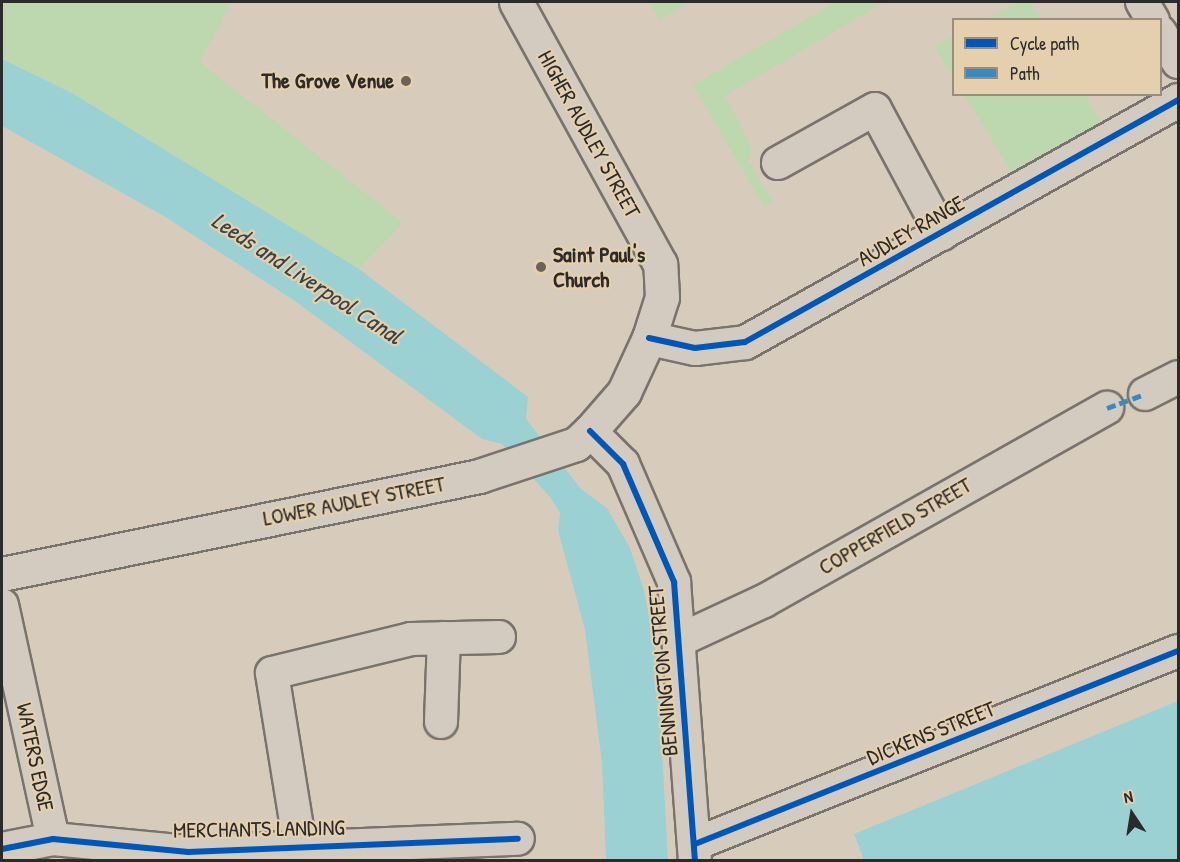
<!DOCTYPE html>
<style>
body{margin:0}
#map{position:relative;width:1180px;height:862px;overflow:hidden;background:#d7ccbb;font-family:"Patrick Hand",sans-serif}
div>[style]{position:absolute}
.green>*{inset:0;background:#bdd8af}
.water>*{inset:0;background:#9cd1d4}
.roads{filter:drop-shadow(2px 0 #78736c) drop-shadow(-2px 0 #78736c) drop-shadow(0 2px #78736c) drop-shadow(0 -2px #78736c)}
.minor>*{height:32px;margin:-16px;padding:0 16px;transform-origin:16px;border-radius:16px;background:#d3cbbf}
.tertiary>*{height:33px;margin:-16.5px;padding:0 16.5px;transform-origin:16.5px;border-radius:16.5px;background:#d3cbbf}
.trunk>*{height:33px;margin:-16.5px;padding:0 16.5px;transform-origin:16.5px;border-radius:16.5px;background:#d3cbbf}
.quiet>*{height:4.5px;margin-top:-2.25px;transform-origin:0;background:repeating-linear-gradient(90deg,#3a8ac2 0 9px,transparent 0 13.5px)}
.cycleway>*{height:6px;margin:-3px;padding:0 3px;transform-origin:3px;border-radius:3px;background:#0057b8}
.dots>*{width:16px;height:16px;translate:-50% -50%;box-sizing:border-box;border:3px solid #e4cfae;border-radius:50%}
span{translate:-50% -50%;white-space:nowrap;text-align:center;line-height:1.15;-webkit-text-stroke:4.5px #e4cfae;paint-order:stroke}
.poi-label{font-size:22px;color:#2b2b2b;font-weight:700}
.right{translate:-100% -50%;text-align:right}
.left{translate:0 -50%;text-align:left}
.street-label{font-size:22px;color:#2b2b2b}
.water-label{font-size:24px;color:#384446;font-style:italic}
.frame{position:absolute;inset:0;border:3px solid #2b2b2b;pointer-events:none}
.legend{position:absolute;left:952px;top:18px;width:210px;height:78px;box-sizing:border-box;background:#e4cfae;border:2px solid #9a8d7a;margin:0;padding:8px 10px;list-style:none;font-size:18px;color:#2b2b2b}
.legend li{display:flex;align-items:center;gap:12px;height:30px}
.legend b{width:30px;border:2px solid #9a8d7a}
.north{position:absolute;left:1102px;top:784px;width:60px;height:60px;-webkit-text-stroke:4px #e4cfae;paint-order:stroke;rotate:348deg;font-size:16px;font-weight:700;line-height:24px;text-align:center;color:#2b2b2b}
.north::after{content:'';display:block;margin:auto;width:21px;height:27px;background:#2b2b2b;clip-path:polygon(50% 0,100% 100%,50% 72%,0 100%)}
</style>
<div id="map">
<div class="green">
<i style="clip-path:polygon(2px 2px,232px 2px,200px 62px,403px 223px,359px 269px,72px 93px,2px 59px)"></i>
<i style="clip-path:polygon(648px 2px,691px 2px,660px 20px)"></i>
<i style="clip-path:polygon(835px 2px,885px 2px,725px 96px,752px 148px,748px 160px,773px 202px,764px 207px,693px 85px)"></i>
<i style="clip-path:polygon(1019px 2px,1031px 2px,1041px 19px,985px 19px)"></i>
<i style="clip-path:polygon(953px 36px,953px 78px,934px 46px)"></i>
<i style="clip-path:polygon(964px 95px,1085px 95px,1111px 138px,1022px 189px)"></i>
</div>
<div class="water">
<i style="clip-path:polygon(2px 59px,72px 93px,359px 269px,528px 397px,526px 419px,581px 489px,607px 508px,630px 548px,644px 590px,657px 657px,668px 860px,606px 860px,602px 763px,585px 630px,558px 530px,560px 513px,550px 497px,502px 444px,482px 439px,295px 301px,162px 215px,2px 126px)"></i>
<i style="clip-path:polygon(1178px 701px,1178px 860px,864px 860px,854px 834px)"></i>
</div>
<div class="roads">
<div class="minor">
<i style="left:1142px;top:2px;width:21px;rotate:59deg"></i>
<i style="left:1160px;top:32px;width:35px;rotate:59deg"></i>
<i style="left:778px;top:163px;width:111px;rotate:-29.1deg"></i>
<i style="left:875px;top:109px;width:142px;rotate:61.8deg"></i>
<i style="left:1145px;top:394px;width:37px;rotate:-27deg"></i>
<i style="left:590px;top:431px;width:47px;rotate:45deg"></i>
<i style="left:623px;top:464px;width:129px;rotate:66.6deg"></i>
<i style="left:674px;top:582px;width:279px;rotate:85.7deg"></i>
<i style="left:2px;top:605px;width:239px;rotate:77.7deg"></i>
<i style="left:682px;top:639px;width:90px;rotate:-24.9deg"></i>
<i style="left:764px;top:601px;width:394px;rotate:-29.4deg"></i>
<i style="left:441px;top:722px;width:84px;rotate:-88deg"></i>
<i style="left:695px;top:844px;width:520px;rotate:-21.78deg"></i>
<i style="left:300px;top:846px;width:175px;rotate:-99.2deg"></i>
<i style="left:272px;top:673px;width:143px;rotate:-13.7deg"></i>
<i style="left:411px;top:639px;width:88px;rotate:-1.3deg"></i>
<i style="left:2px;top:849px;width:52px;rotate:-11.1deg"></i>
<i style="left:53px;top:839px;width:136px;rotate:5.5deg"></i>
<i style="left:188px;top:852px;width:330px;rotate:-2.3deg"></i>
</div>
<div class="tertiary">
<i style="left:649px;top:338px;width:47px;rotate:12.3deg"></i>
<i style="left:695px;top:348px;width:50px;rotate:-6.8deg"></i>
<i style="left:745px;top:342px;width:496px;rotate:-29.2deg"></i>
</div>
<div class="trunk">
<i style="left:2px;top:574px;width:487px;rotate:-11.6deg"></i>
<i style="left:479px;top:476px;width:102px;rotate:-18.3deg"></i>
<i style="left:576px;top:444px;width:19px;rotate:-43deg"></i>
<i style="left:590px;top:431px;width:52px;rotate:-48.9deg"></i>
<i style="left:624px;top:392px;width:60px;rotate:-65.2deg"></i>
<i style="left:649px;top:338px;width:43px;rotate:-72.4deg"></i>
<i style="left:662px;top:297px;width:33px;rotate:-93deg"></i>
<i style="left:660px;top:264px;width:299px;rotate:-118.8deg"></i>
</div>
</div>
<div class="quiet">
<i style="left:1107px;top:408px;width:40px;rotate:-20.2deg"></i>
</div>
<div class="cycleway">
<i style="left:649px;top:338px;width:47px;rotate:12.3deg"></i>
<i style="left:695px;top:348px;width:50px;rotate:-6.8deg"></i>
<i style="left:745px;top:342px;width:496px;rotate:-29.2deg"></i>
<i style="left:590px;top:431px;width:47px;rotate:45deg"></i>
<i style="left:623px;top:464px;width:129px;rotate:66.6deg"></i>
<i style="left:674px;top:582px;width:279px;rotate:85.7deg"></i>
<i style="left:695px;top:844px;width:520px;rotate:-21.78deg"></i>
<i style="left:2px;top:849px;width:52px;rotate:-11.1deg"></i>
<i style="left:53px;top:839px;width:136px;rotate:5.5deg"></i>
<i style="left:188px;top:852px;width:330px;rotate:-2.3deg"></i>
</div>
<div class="dots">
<i style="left:406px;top:81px;background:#67635d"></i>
<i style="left:541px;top:267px;background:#67635d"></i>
</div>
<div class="poi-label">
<span class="right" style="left:394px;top:81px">The Grove Venue</span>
<span class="left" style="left:553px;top:267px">Saint Paul's<br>Church</span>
</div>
<div class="street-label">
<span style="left:589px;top:134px;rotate:61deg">HIGHER AUDLEY STREET</span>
<span style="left:911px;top:231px;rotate:-30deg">AUDLEY RANGE</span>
<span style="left:354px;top:501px;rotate:-11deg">LOWER AUDLEY STREET</span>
<span style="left:895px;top:526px;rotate:-30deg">COPPERFIELD STREET</span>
<span style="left:663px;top:671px;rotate:-95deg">BENNINGTON STREET</span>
<span style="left:931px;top:733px;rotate:-22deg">DICKENS STREET</span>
<span style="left:35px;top:757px;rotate:78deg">WATERS EDGE</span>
<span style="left:259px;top:829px;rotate:-1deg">MERCHANTS LANDING</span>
</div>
<div class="water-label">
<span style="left:307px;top:278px;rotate:33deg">Leeds and Liverpool Canal</span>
</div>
<div class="frame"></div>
<ul class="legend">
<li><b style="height:8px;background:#0057b8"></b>Cycle path</li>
<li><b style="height:8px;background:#3a8ac2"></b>Path</li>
</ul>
<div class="north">N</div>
</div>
